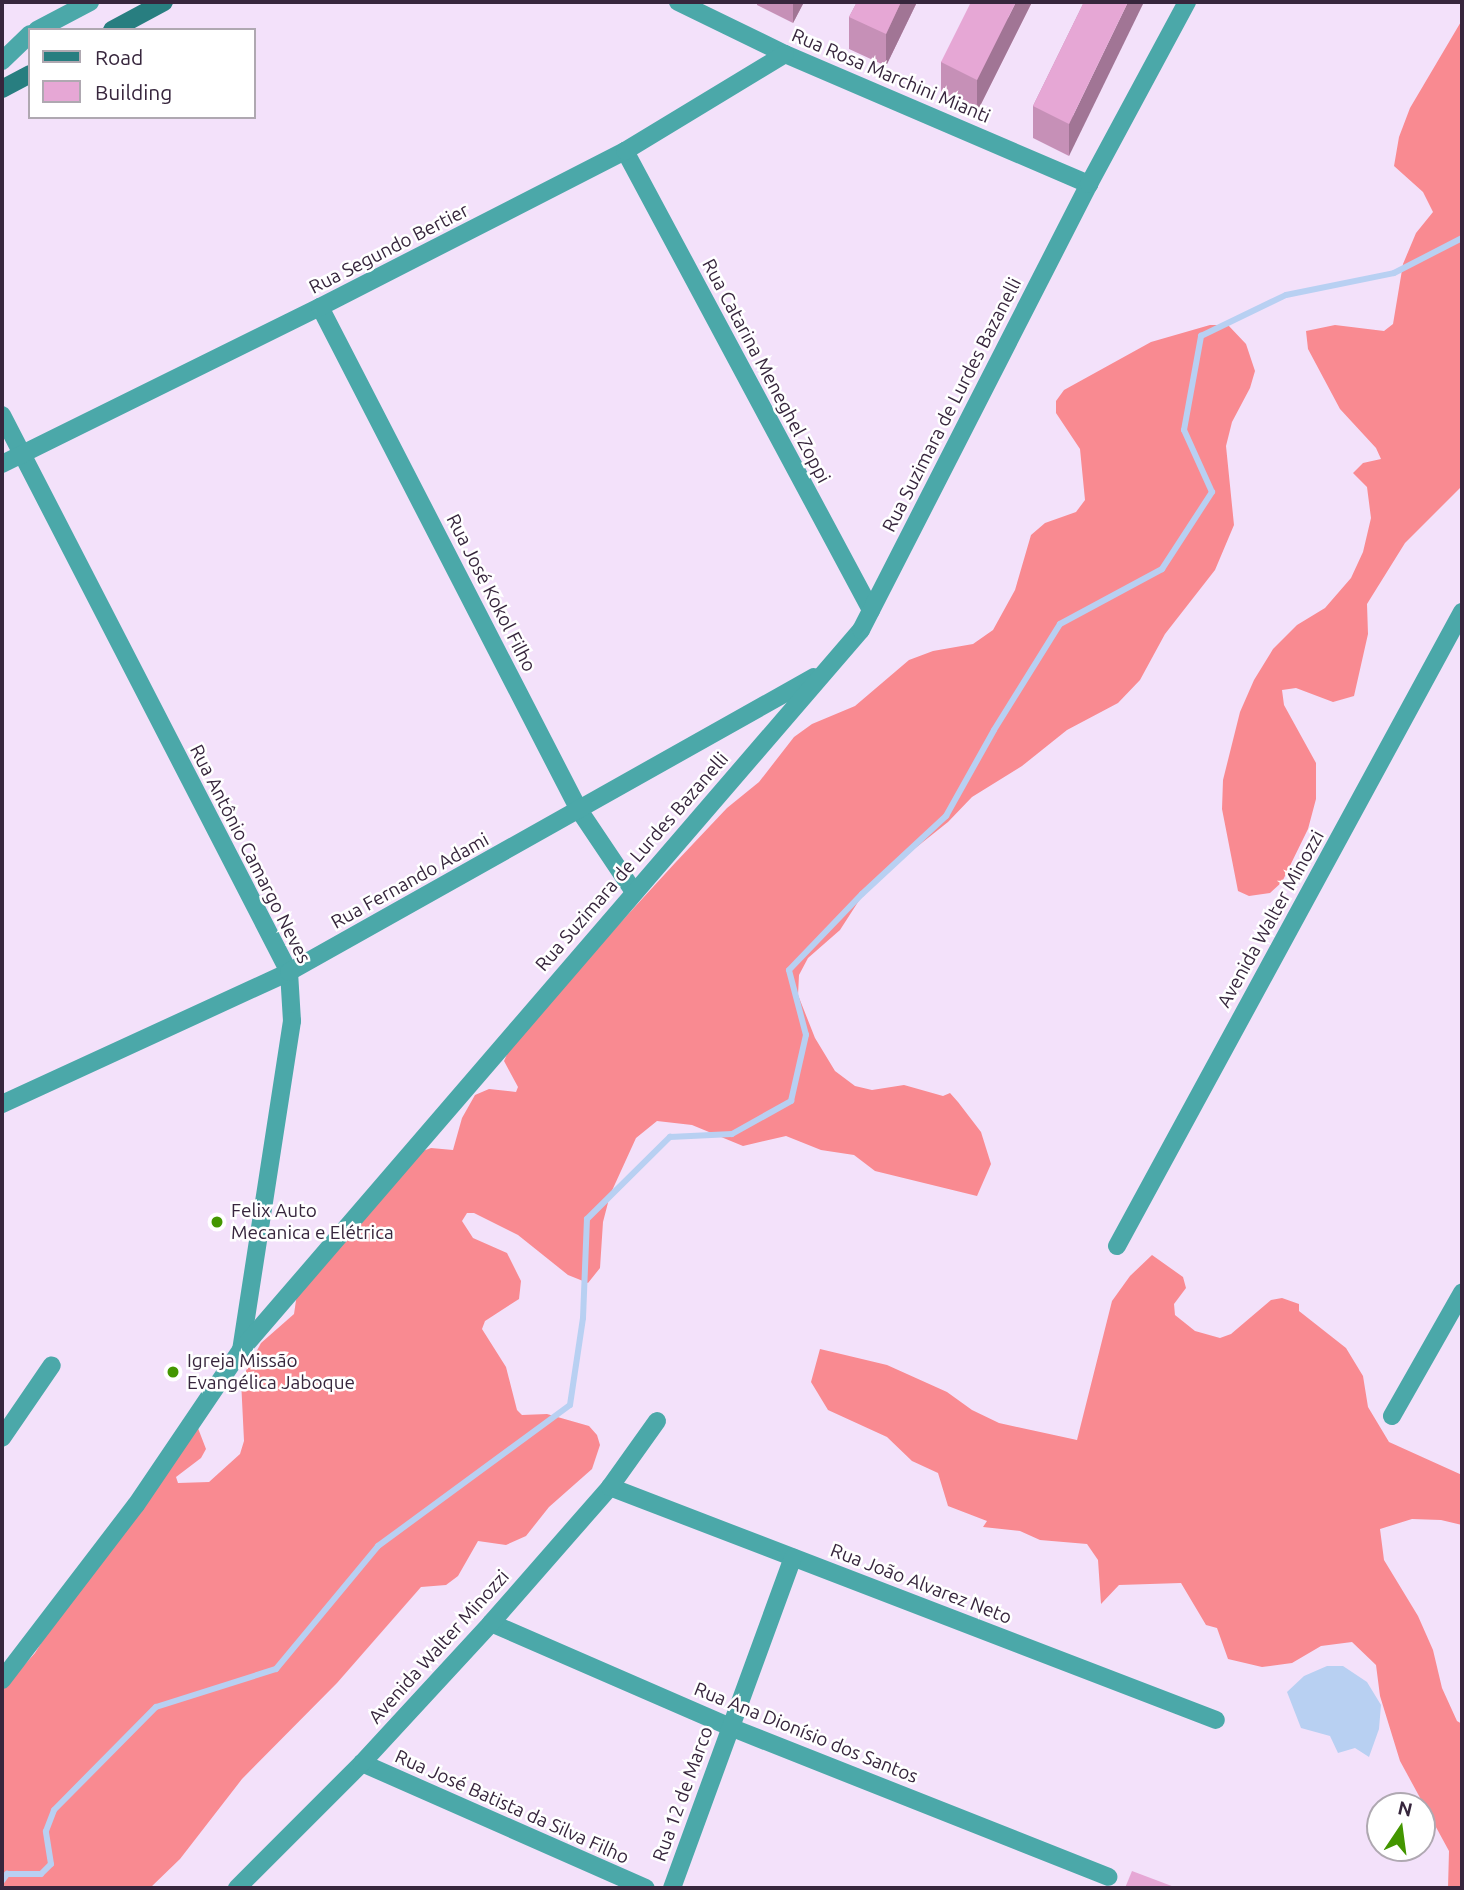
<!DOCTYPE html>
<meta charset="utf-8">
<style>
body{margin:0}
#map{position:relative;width:1464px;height:1890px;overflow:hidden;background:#f3e1fa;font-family:Ubuntu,sans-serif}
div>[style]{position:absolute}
.forest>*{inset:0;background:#f98a91}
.water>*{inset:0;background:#b8d0f2}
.stream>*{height:6px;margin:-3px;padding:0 3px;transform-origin:3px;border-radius:3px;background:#b8d0f2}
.street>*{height:18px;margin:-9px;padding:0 9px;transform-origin:9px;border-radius:9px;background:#4ba8a9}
.secondary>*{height:18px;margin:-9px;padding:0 9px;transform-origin:9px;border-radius:9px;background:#287e80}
.wall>*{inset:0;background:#c690b7}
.shaded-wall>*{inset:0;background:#a17595}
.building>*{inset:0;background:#e6a7d5}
.dots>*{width:19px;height:19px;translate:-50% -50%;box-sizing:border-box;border:4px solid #fff;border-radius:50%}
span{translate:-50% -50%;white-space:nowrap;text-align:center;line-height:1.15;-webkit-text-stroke:5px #fff;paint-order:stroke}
.street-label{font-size:19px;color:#37263d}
.poi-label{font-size:19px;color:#37263d}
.left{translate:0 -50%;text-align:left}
.frame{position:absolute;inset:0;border:4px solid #37263d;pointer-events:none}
.legend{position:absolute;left:28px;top:28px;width:228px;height:91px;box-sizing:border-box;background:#fff;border:2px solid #afa8b1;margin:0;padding:9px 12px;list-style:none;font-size:21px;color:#37263d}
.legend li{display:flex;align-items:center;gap:14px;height:35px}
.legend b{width:35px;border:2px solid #afa8b1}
.north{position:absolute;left:1366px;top:1792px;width:70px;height:70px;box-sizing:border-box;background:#fff;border:2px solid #afa8b1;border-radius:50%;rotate:13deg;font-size:19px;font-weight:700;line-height:28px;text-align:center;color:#37263d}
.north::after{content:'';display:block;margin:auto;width:24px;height:32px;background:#439600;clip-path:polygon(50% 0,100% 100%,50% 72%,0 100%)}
</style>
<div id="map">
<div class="forest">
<i style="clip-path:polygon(1462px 20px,1462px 486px,1405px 543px,1367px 604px,1368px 634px,1354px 696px,1333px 702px,1296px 688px,1282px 690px,1284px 705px,1316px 763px,1316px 799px,1308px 829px,1282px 882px,1270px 893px,1249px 896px,1238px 891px,1222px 809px,1223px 780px,1240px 712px,1254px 680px,1273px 649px,1297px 625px,1325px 608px,1351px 578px,1363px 552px,1371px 518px,1367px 487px,1353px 473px,1363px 463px,1381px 459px,1376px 448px,1340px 409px,1308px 349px,1306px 331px,1335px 325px,1384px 331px,1393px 324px,1403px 264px,1416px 233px,1433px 212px,1423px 192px,1394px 166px,1399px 137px,1410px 108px)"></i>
<i style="clip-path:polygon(1210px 325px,1228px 325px,1246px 344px,1255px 371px,1250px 388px,1232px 422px,1226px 446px,1234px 525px,1215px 570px,1165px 634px,1140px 680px,1118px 703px,1067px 730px,1022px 766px,972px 797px,948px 822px,869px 885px,840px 930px,808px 958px,799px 975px,798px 995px,815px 1038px,835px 1071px,855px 1086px,872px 1090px,904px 1085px,943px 1096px,950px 1093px,958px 1102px,981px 1132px,991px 1164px,977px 1196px,875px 1171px,854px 1155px,821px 1150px,786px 1136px,743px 1146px,692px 1125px,657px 1121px,636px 1138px,610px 1195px,603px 1222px,600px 1268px,588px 1283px,568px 1275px,518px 1235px,474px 1213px,467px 1213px,462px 1221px,473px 1238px,507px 1253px,521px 1281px,519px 1299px,485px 1321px,482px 1329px,506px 1367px,517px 1410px,522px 1415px,547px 1414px,589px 1426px,597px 1435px,600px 1445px,592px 1469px,549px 1507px,526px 1536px,506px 1545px,478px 1541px,458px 1576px,446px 1585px,421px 1587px,337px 1683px,242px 1779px,180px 1859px,150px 1888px,2px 1888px,2px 1690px,35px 1653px,131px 1498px,196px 1423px,206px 1449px,201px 1458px,176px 1477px,178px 1483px,209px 1482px,240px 1454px,244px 1441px,241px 1380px,261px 1343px,294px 1314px,299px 1280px,420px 1152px,431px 1148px,453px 1150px,462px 1118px,475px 1095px,489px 1089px,516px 1092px,518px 1087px,504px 1061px,514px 1039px,675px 863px,727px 808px,759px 782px,794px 737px,812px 724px,855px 706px,909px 660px,933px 651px,973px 644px,993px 630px,1015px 590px,1031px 535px,1045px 523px,1076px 512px,1085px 500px,1080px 449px,1056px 413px,1056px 401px,1064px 390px,1151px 342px)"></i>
<i style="clip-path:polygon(1152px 1255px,1183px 1277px,1186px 1288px,1174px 1304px,1175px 1315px,1195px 1331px,1220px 1338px,1231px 1334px,1271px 1300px,1282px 1298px,1299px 1304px,1299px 1311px,1346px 1348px,1363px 1376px,1368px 1407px,1389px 1442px,1462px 1475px,1462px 1525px,1441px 1520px,1412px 1519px,1380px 1529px,1384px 1560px,1418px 1616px,1433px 1650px,1442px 1688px,1457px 1721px,1462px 1724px,1462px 1888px,1448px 1888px,1449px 1851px,1400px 1761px,1380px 1696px,1376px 1665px,1352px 1642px,1321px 1646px,1292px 1663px,1262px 1667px,1228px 1659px,1217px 1628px,1206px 1625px,1181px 1583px,1119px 1585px,1101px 1604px,1098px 1560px,1087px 1544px,1040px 1540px,1020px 1531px,983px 1527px,987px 1521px,948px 1506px,938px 1473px,912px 1461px,887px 1437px,828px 1410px,811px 1382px,820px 1349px,887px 1365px,947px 1392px,972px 1410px,999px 1423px,1077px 1440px,1112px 1301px,1130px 1276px)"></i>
</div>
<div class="water">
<i style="clip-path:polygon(1327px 1666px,1343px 1666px,1367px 1682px,1381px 1705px,1379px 1729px,1369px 1757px,1355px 1748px,1338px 1753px,1330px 1736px,1301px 1728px,1287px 1692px,1304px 1676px)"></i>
</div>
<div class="stream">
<i style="left:2px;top:1881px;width:9px;rotate:-54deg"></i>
<i style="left:7px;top:1874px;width:34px"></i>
<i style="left:41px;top:1874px;width:14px;rotate:-45deg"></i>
<i style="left:51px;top:1864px;width:33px;rotate:-99deg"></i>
<i style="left:46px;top:1831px;width:22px;rotate:-69deg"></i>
<i style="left:54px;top:1810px;width:145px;rotate:-45.3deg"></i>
<i style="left:156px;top:1707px;width:126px;rotate:-17.6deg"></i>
<i style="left:276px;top:1669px;width:160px;rotate:-50.3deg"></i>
<i style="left:378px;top:1546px;width:238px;rotate:-36.3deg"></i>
<i style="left:570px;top:1405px;width:88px;rotate:-81.5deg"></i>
<i style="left:583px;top:1318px;width:99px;rotate:-87.7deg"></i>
<i style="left:587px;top:1219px;width:117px;rotate:-44.7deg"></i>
<i style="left:670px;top:1137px;width:62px;rotate:-2.8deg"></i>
<i style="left:732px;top:1134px;width:68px;rotate:-29.2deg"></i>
<i style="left:791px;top:1101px;width:68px;rotate:-77.2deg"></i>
<i style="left:806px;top:1035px;width:67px;rotate:-104.7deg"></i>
<i style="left:789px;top:970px;width:105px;rotate:-46.2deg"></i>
<i style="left:862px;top:894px;width:115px;rotate:-42.9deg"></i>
<i style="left:946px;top:816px;width:98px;rotate:-60.8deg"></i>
<i style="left:994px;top:730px;width:125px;rotate:-58.1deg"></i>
<i style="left:1060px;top:624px;width:116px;rotate:-28.3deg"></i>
<i style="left:1162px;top:569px;width:92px;rotate:-57deg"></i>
<i style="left:1212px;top:492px;width:68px;rotate:-114.3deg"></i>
<i style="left:1184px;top:430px;width:96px;rotate:-79.7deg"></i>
<i style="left:1201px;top:336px;width:94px;rotate:-25.8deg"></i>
<i style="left:1286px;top:295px;width:110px;rotate:-11.5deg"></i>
<i style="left:1394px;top:273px;width:76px;rotate:-27.2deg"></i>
</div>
<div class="street">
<i style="left:678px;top:2px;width:119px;rotate:25.9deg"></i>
<i style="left:785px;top:54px;width:331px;rotate:23.2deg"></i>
<i style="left:37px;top:30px;width:60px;rotate:-27.8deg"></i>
<i style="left:2px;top:61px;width:39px;rotate:-44deg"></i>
<i style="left:625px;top:151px;width:521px;rotate:61.81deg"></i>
<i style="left:320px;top:307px;width:566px;rotate:62.76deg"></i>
<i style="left:579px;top:810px;width:99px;rotate:56.1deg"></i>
<i style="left:2px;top:415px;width:627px;rotate:62.74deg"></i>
<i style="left:289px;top:972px;width:49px;rotate:86.5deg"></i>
<i style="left:292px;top:1021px;width:332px;rotate:98.8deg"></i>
<i style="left:2px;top:464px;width:355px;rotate:-26.3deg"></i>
<i style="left:320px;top:307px;width:343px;rotate:-27.1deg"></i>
<i style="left:625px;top:151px;width:187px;rotate:-31.2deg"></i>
<i style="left:2px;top:1104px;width:316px;rotate:-24.7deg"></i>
<i style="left:289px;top:972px;width:602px;rotate:-29.33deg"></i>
<i style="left:1117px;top:1246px;width:722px;rotate:-61.45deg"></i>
<i style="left:1392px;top:1416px;width:142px;rotate:-60.4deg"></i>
<i style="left:2px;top:1438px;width:88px;rotate:-55.6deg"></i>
<i style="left:610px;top:1487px;width:649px;rotate:21.03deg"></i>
<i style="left:491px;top:1623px;width:261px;rotate:23.5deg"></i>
<i style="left:730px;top:1727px;width:407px;rotate:21.6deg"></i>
<i style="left:2px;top:1680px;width:220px;rotate:-52.6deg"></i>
<i style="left:136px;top:1505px;width:187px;rotate:-55.9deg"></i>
<i style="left:241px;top:1350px;width:950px;rotate:-49.27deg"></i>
<i style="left:861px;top:630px;width:501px;rotate:-62.92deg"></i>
<i style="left:1089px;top:184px;width:207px;rotate:-61.7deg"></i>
<i style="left:362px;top:1763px;width:310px;rotate:23.8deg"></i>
<i style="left:237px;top:1888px;width:177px;rotate:-45deg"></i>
<i style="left:362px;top:1763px;width:190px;rotate:-47.3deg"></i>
<i style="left:491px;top:1623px;width:181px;rotate:-48.8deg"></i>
<i style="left:610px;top:1487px;width:81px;rotate:-54.5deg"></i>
<i style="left:672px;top:1888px;width:352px;rotate:-69.9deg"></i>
</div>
<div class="secondary">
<i style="left:112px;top:30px;width:59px;rotate:-28.3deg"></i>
<i style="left:2px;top:89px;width:32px;rotate:-28deg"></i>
</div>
<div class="wall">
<i style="clip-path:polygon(757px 2px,804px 2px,793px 23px,757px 5px)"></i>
<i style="clip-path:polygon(857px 2px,917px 2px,886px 66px,849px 49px,849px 17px)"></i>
<i style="clip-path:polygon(1032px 2px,977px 112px,941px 94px,941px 62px)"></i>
<i style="clip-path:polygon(1084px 2px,1069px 156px,1033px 138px,1033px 106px)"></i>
</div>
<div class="shaded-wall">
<i style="clip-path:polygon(793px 2px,804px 2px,793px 23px)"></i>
<i style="clip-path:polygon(901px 2px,917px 2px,886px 66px,886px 34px)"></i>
<i style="clip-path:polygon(1016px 2px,1032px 2px,977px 112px,977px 80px)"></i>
<i style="clip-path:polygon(1128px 2px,1144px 2px,1069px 156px,1069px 124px)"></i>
</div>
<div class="building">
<i style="clip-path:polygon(857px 2px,901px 2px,886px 34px,849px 17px)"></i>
<i style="clip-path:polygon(971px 2px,1016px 2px,977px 80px,941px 62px)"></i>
<i style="clip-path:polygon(1084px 2px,1128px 2px,1069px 124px,1033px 106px)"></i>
<i style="clip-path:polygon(1132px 1871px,1177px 1888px,1125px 1888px)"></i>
</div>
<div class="dots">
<i style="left:217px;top:1222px;background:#439600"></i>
<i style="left:173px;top:1372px;background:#439600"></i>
</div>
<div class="street-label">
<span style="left:891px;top:76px;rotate:23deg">Rua Rosa Marchini Mianti</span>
<span style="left:389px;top:249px;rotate:-27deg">Rua Segundo Bertier</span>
<span style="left:766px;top:371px;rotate:62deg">Rua Catarina Meneghel Zoppi</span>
<span style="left:952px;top:405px;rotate:-63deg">Rua Suzimara de Lurdes Bazanelli</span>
<span style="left:491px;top:593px;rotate:63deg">Rua José Kokol Filho</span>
<span style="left:250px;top:854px;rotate:63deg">Rua Antônio Camargo Neves</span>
<span style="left:632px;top:862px;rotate:-49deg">Rua Suzimara de Lurdes Bazanelli</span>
<span style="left:410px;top:881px;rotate:-29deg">Rua Fernando Adami</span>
<span style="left:1271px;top:919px;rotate:-61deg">Avenida Walter Minozzi</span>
<span style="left:921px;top:1584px;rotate:21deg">Rua João Alvarez Neto</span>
<span style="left:439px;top:1647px;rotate:-48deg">Avenida Walter Minozzi</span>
<span style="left:806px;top:1733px;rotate:22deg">Rua Ana Dionísio dos Santos</span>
<span style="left:683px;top:1794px;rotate:-70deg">Rua 12 de Marco</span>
<span style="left:512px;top:1807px;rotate:24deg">Rua José Batista da Silva Filho</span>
</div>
<div class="poi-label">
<span class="left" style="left:231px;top:1222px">Felix Auto<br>Mecanica e Elétrica</span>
<span class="left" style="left:187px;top:1372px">Igreja Missão<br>Evangélica Jaboque</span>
</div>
<div class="frame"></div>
<ul class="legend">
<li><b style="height:9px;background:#287e80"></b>Road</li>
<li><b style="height:19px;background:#e6a7d5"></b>Building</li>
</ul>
<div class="north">N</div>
</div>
